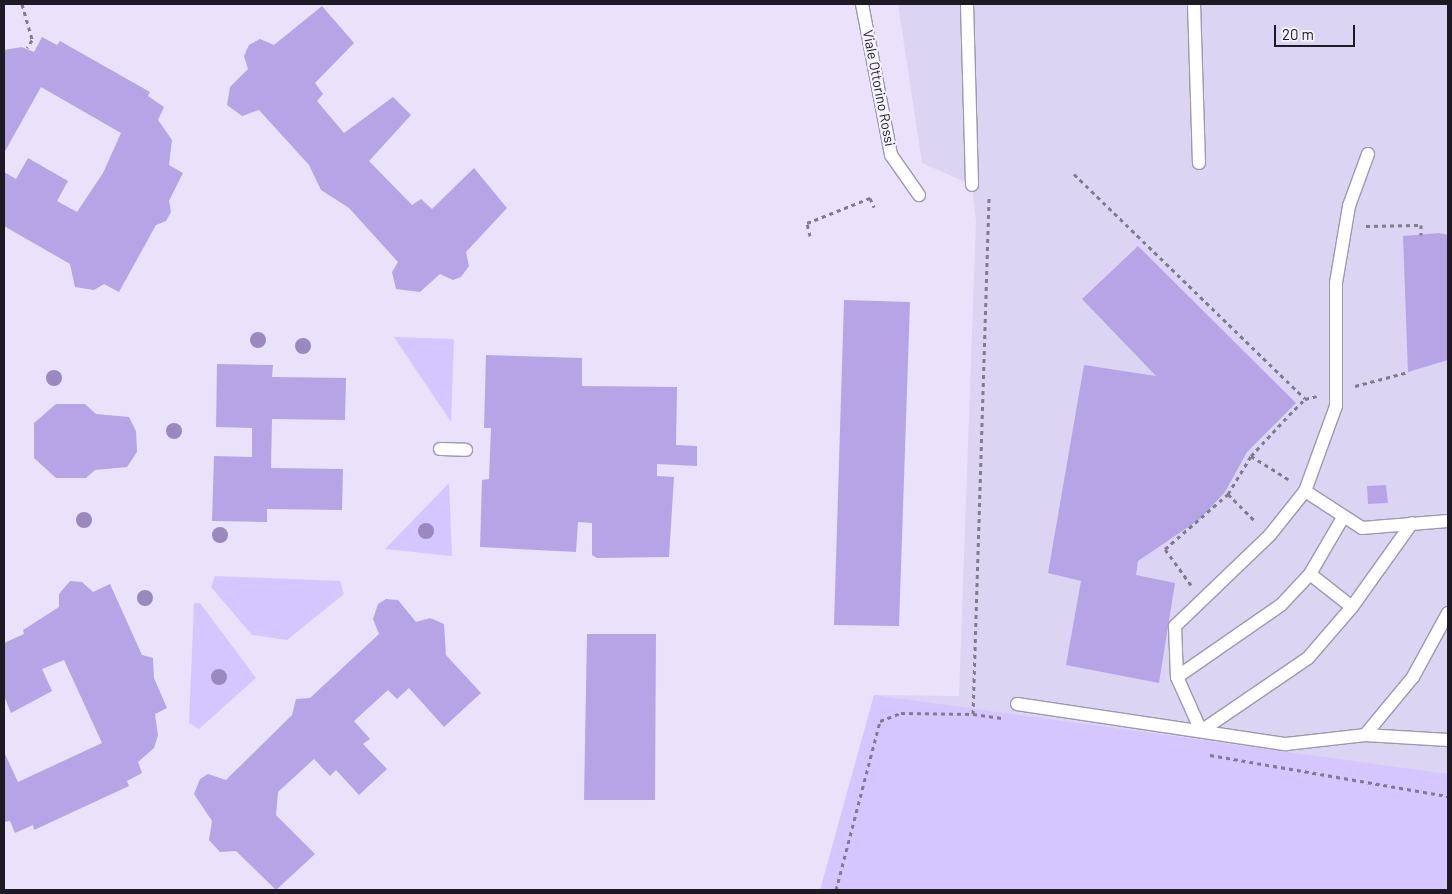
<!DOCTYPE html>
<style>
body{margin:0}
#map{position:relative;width:1452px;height:894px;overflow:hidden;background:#e9e2fa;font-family:Barlow,sans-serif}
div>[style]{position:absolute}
.built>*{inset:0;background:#dcd4f3}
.green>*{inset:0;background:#d6c6ff}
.building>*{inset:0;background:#b7a4e6}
.path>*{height:3px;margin-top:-1.5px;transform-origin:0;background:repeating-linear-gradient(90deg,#817c8c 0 4px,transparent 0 8px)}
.roads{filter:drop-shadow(1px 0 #9e98ae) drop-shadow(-1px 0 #9e98ae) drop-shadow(0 1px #9e98ae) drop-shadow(0 -1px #9e98ae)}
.service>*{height:12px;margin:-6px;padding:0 6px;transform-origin:6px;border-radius:6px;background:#fff}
.trees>*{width:16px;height:16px;margin:-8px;border-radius:50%;background:#9a88be}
span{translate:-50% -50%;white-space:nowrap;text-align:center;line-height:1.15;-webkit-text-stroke:4.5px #f4f2fc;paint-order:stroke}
.street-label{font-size:14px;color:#1d1a23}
.frame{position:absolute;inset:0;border:5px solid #1d1a23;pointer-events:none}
.scale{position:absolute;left:1274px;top:25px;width:81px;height:22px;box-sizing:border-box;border:2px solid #1d1a23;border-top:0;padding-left:6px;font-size:15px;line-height:18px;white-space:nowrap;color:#1d1a23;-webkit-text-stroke:4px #f4f2fc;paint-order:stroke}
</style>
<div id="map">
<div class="built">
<i style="clip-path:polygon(898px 4px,1448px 4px,1448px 890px,826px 890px,874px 695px,959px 696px,976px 221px,972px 185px,922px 163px)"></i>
</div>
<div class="green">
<i style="clip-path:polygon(394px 337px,454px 339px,451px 422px)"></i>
<i style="clip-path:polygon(449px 483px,452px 556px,385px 549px,389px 545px)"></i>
<i style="clip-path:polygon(215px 576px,340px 581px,344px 594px,287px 640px,252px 635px,211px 587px)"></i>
<i style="clip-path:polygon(194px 603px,200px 603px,256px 678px,199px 729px,189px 723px)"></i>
<i style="clip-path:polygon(874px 695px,1448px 774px,1448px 890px,820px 890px)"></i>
</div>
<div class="building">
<i style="clip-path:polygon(322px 6px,354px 43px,315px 83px,323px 94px,317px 101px,344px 133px,393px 97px,411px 115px,369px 161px,412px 205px,421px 199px,432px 209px,474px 168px,507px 208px,466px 252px,469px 266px,461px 277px,453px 280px,440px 274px,420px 292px,396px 289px,392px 272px,398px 262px,349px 208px,321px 190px,309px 165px,259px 110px,242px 116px,227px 105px,230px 87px,248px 69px,244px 56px,249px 45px,260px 39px,274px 45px)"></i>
<i style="clip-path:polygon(42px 37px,57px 45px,60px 41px,150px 92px,148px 96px,164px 107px,158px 120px,172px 140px,169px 165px,183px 173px,169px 201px,171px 212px,166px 221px,156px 225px,119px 292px,104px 284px,94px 290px,75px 287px,70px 264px,4px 226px,4px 172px,16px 179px,28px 158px,68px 181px,57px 201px,77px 212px,103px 173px,121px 133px,41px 87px,4px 153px,4px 50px,22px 47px,34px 52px)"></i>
<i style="clip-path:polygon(1439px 233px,1448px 235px,1448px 360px,1408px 372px,1403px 236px)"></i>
<i style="clip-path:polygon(1138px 246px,1296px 403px,1247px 452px,1225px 492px,1200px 519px,1138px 561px,1136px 575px,1175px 583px,1159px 683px,1066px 665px,1081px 581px,1048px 573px,1084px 365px,1156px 376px,1082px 299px)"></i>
<i style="clip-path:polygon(844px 300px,910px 302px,899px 626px,834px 625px)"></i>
<i style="clip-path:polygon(486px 355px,582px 358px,582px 386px,677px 387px,676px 445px,697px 446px,697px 466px,657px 464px,657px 476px,674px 477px,669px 557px,597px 558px,592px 555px,592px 523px,578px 522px,576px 552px,480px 547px,482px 480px,489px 479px,491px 428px,484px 428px)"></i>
<i style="clip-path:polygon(217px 364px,273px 365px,272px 377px,346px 378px,345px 420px,272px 419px,271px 468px,343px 469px,342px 510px,267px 509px,267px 522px,212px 521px,214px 456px,252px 457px,252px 428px,216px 427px)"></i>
<i style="clip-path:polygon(56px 404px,85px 404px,96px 414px,129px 417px,136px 431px,137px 452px,127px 467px,95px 470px,86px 478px,56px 478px,34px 458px,34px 423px)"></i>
<i style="clip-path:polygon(1386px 485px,1388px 503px,1368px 504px,1367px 486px)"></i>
<i style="clip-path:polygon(70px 581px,82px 582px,93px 592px,110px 584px,142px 655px,153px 658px,154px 678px,167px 708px,155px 714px,158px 735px,154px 748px,138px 762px,142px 773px,127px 781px,129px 786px,34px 830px,33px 825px,15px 833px,10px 821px,4px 822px,4px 752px,18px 782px,102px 743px,64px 660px,42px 669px,52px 691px,11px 713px,4px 696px,4px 643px,24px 634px,23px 630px,59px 607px,59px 594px)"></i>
<i style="clip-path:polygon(386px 599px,398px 600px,416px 622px,430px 618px,444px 624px,446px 655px,481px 693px,444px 727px,409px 688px,397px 699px,388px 690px,354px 721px,370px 739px,363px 744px,387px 769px,359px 795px,336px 770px,330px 776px,314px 759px,278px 792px,276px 815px,315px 854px,276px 890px,236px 851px,220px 852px,209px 840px,212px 821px,194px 794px,200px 779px,208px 774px,226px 780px,292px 715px,296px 699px,310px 698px,379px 634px,373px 619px,378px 604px)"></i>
<i style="clip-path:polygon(587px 634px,656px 634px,655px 800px,584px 800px)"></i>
</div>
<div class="path">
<i style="left:22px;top:4px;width:37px;rotate:74deg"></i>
<i style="left:32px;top:40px;width:9px;rotate:122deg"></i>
<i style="left:1074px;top:174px;width:322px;rotate:44.2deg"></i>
<i style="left:1366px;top:226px;width:55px;rotate:-1deg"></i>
<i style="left:1421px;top:225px;width:10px;rotate:90deg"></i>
<i style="left:810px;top:236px;width:13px;rotate:-103deg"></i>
<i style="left:807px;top:223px;width:68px;rotate:-21.6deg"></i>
<i style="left:870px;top:198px;width:10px;rotate:66deg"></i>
<i style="left:1355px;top:386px;width:55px;rotate:-14.8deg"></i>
<i style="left:1251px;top:456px;width:44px;rotate:31.9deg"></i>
<i style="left:1228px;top:494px;width:38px;rotate:45deg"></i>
<i style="left:1191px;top:585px;width:44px;rotate:-125.8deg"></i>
<i style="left:1165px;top:549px;width:84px;rotate:-41.1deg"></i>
<i style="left:1228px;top:494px;width:44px;rotate:-58.8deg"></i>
<i style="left:1251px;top:456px;width:56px;rotate:-47.2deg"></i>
<i style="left:1289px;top:415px;width:23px;rotate:-45deg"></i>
<i style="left:1305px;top:399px;width:12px;rotate:-14deg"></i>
<i style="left:973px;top:714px;width:29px;rotate:8deg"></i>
<i style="left:1210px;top:755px;width:242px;rotate:9.8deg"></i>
<i style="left:836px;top:890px;width:175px;rotate:-75.4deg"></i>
<i style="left:880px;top:721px;width:22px;rotate:-21deg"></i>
<i style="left:901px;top:713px;width:72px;rotate:0.8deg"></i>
<i style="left:973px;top:714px;width:516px;rotate:-88.22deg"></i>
</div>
<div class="roads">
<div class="service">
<i style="left:862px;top:4px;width:154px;rotate:79.1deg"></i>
<i style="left:891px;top:155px;width:49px;rotate:55deg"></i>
<i style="left:967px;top:4px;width:181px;rotate:88.4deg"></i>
<i style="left:1194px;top:4px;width:159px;rotate:88.2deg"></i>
<i style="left:1368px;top:154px;width:55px;rotate:110.1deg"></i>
<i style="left:1349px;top:206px;width:78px;rotate:99.6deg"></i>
<i style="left:1336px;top:283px;width:123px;rotate:90deg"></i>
<i style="left:1336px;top:406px;width:90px;rotate:110deg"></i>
<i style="left:1305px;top:491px;width:56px;rotate:128.5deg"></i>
<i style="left:1270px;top:535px;width:132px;rotate:136.2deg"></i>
<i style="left:1175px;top:626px;width:51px;rotate:87.8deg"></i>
<i style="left:1177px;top:677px;width:59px;rotate:66deg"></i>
<i style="left:1201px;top:731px;width:130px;rotate:-34.3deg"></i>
<i style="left:1308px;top:658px;width:67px;rotate:-49.2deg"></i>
<i style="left:1352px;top:607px;width:103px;rotate:-54.5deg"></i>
<i style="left:440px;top:449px;width:26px;rotate:2deg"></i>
<i style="left:1305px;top:491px;width:68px;rotate:33deg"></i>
<i style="left:1362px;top:528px;width:86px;rotate:-4.7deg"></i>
<i style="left:1310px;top:574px;width:53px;rotate:38.2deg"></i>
<i style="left:1177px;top:677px;width:126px;rotate:-34.7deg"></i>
<i style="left:1281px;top:605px;width:42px;rotate:-46.9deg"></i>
<i style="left:1310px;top:574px;width:64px;rotate:-59.8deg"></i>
<i style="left:1017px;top:704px;width:272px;rotate:8.5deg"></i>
<i style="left:1286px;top:744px;width:80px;rotate:-6.5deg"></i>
<i style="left:1365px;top:735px;width:75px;rotate:-50.4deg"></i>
<i style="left:1413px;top:677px;width:73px;rotate:-61.3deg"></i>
<i style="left:1365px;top:735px;width:83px;rotate:3.4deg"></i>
</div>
</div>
<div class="trees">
<i style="left:258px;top:340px"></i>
<i style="left:303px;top:346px"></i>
<i style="left:54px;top:378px"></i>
<i style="left:174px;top:431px"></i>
<i style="left:84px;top:520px"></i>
<i style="left:426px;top:531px"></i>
<i style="left:220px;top:535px"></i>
<i style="left:145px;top:598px"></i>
<i style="left:219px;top:677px"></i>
</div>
<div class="street-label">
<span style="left:879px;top:88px;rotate:79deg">Viale Ottorino Rossi</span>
</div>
<div class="frame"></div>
<div class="scale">20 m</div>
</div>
